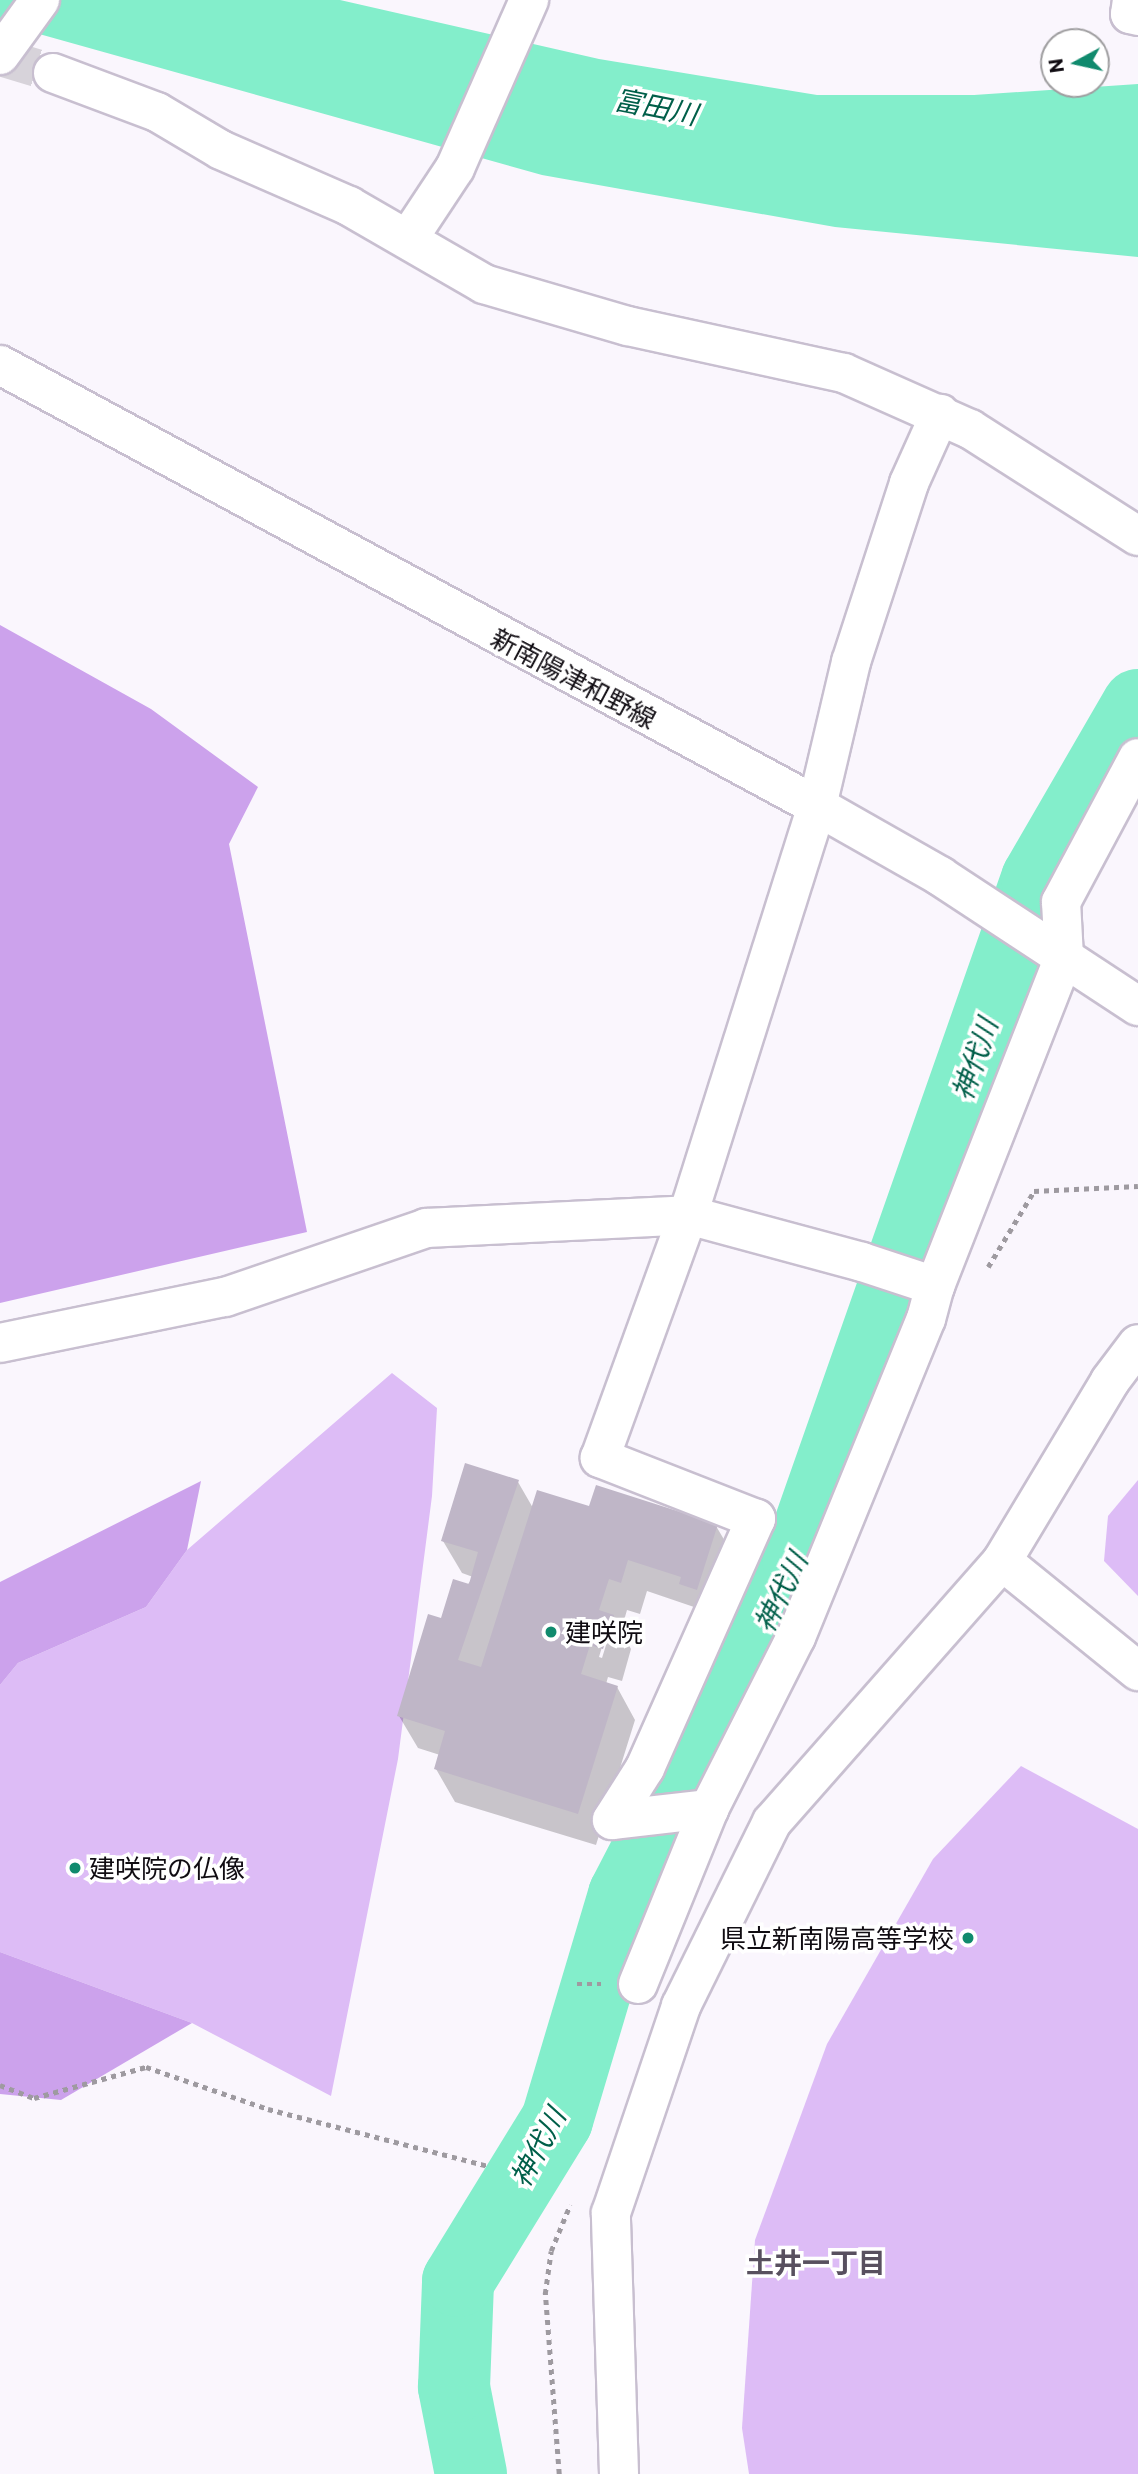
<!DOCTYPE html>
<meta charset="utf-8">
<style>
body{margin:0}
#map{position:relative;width:1138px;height:2474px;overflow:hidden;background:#faf6fd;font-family:Commissioner,"Noto Sans JP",sans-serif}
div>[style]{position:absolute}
.green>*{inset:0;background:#ddbcf6}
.forest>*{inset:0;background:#cca2ec}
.water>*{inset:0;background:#83eecb}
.shadow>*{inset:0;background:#0003}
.river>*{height:72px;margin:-36px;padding:0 36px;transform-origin:36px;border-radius:36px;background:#83eecb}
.building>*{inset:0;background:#bfb6c7}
.minor-tunnel>*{height:38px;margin-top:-19px;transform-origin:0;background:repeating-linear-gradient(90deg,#d7d3da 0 38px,transparent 0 57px)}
.path>*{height:4.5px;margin-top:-2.25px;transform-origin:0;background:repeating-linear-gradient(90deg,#9e9aa0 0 5px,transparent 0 10px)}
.roads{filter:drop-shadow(2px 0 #c8bfd0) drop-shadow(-2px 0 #c8bfd0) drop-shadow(0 2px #c8bfd0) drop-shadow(0 -2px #c8bfd0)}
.minor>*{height:38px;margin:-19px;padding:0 19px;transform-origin:19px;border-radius:19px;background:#fff}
.major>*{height:38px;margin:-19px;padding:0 19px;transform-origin:19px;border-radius:19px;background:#fff}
.highway>*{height:38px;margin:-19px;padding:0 19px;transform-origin:19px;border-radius:19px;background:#fff}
.dots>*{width:19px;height:19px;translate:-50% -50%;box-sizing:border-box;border:4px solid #fff;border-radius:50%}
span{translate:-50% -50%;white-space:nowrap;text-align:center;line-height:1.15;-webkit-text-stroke:7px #fff;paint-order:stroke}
.street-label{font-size:26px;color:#100c12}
.poi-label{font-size:26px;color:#100c12}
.left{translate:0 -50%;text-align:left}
.right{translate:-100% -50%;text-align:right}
.water-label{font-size:28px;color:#005f49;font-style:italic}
.neighbourhood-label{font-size:28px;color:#58505f;font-weight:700}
.north{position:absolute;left:1040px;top:28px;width:70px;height:70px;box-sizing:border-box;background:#fff;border:2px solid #9f9ea0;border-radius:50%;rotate:262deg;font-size:19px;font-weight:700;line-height:28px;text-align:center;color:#100c12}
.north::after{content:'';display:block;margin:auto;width:24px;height:32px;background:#108a6d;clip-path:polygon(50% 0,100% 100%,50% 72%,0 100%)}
</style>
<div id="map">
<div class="green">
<i style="clip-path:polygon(392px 1373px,437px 1408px,432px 1496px,398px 1759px,331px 2096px,192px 2023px,0 1952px,0 1685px,18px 1663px,146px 1607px,187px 1550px)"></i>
<i style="clip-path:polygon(1138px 1480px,1138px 1596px,1104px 1561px,1108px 1516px)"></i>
<i style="clip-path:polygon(1021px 1766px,1138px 1829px,1138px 2474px,749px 2474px,742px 2428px,755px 2240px,827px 2044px,933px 1859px)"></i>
</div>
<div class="forest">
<i style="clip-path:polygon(0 625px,151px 709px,258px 787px,229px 844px,307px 1232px,0 1303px)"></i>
<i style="clip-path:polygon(201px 1481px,187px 1550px,146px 1607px,18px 1663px,0 1685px,0 1582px)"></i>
<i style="clip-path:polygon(0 1952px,192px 2023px,61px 2100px,0 2094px)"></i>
</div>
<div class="water">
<i style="clip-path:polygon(0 0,340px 0,599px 59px,817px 95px,974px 95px,1138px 84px,1138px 257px,835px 227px,542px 175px,0 23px)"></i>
</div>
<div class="shadow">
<i style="clip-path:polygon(evenodd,518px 1482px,533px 1508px,590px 1508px,716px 1526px,735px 1558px,700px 1616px,694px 1607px,647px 1591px,640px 1614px,627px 1610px,621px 1631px,631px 1649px,622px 1681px,608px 1677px,606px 1684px,617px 1687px,635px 1720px,596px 1845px,455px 1802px,436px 1769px,440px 1755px,418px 1748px,399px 1716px,443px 1620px,473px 1577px,462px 1573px,443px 1541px,518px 1482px,610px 1620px,611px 1629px,602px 1658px,599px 1657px,610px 1620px)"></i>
</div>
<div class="river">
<i style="left:471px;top:2474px;width:89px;rotate:-101.1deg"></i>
<i style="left:454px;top:2387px;width:106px;rotate:-87.8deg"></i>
<i style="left:458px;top:2281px;width:189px;rotate:-58.4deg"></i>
<i style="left:557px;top:2120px;width:235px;rotate:-73.4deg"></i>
<i style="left:624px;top:1895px;width:378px;rotate:-62.6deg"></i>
<i style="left:798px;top:1559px;width:721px;rotate:-70.63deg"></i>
<i style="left:1037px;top:879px;width:201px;rotate:-59.9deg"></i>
</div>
<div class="building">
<i style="clip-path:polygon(465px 1463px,519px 1480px,458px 1660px,481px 1667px,537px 1490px,589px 1506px,596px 1485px,718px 1524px,697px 1590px,679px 1584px,681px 1577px,628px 1560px,621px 1583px,609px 1579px,599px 1610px,614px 1615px,603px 1649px,590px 1645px,581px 1674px,618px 1686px,578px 1814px,434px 1769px,445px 1731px,397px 1716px,428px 1614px,441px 1618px,453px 1579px,469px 1584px,478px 1552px,441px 1541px)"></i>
</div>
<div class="minor-tunnel">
<i style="left:0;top:57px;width:55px;rotate:16.8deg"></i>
</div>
<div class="path">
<i style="left:988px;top:1267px;width:89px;rotate:-58.8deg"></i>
<i style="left:1034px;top:1191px;width:104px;rotate:-2.8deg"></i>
<i style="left:577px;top:1984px;width:24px"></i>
<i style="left:0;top:2085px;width:36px;rotate:21deg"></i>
<i style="left:34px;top:2098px;width:116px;rotate:-15.5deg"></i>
<i style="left:146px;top:2067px;width:129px;rotate:19deg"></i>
<i style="left:268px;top:2109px;width:228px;rotate:14.5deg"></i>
<i style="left:559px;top:2474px;width:181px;rotate:-94.4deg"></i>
<i style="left:545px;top:2294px;width:43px;rotate:-82.1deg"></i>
<i style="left:551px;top:2251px;width:50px;rotate:-67.6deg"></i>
</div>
<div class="roads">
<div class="minor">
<i style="left:1132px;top:0;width:14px;rotate:98deg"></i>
<i style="left:1130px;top:14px;width:8px;rotate:14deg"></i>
<i style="left:53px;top:73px;width:111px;rotate:20.6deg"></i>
<i style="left:157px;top:112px;width:74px;rotate:30.7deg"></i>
<i style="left:221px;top:150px;width:140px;rotate:23.6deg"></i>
<i style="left:349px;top:206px;width:156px;rotate:30deg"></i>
<i style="left:484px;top:284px;width:150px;rotate:16.3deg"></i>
<i style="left:628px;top:326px;width:221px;rotate:12.3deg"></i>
<i style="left:844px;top:373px;width:138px;rotate:24deg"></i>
<i style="left:970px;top:429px;width:199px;rotate:32.5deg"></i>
<i style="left:408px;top:239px;width:85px;rotate:-56.5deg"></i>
<i style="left:455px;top:168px;width:184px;rotate:-66.2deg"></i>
<i style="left:0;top:1343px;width:230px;rotate:-11.6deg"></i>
<i style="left:225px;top:1297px;width:213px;rotate:-18.9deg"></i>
<i style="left:426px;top:1228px;width:262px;rotate:-2.8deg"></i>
<i style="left:688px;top:1215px;width:180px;rotate:15.1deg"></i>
<i style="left:862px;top:1262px;width:77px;rotate:18.2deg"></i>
<i style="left:1002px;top:1561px;width:175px;rotate:39deg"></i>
<i style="left:612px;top:1820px;width:62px;rotate:-57.6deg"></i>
<i style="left:645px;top:1768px;width:273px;rotate:-66deg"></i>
<i style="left:756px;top:1519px;width:168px;rotate:-158.6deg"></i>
<i style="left:600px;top:1458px;width:258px;rotate:-70.1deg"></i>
<i style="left:688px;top:1215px;width:429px;rotate:-72.5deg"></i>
<i style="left:817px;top:806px;width:148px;rotate:-76.7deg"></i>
<i style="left:851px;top:662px;width:188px;rotate:-72deg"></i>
<i style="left:909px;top:483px;width:76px;rotate:-65.8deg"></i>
<i style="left:612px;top:1820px;width:98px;rotate:-6.5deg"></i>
<i style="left:638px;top:1984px;width:189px;rotate:-67.9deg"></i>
<i style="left:709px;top:1809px;width:193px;rotate:-63.2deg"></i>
<i style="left:796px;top:1637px;width:344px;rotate:-67.8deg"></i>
<i style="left:926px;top:1319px;width:34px;rotate:-75deg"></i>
<i style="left:935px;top:1286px;width:353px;rotate:-68.6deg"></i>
<i style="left:1064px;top:957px;width:55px;rotate:-93.1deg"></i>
<i style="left:1061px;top:902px;width:163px;rotate:-61.9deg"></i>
<i style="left:619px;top:2474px;width:261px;rotate:-91.8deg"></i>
<i style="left:611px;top:2213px;width:219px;rotate:-71.3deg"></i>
<i style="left:681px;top:2006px;width:205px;rotate:-63.7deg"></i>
<i style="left:772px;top:1822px;width:348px;rotate:-48.6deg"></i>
<i style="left:1002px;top:1561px;width:210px;rotate:-59deg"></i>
<i style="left:1110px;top:1381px;width:46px;rotate:-52.9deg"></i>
</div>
<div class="major">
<i style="left:0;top:365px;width:928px;rotate:28.36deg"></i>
<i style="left:817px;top:806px;width:142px;rotate:29.6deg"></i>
<i style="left:940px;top:876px;width:237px;rotate:33.3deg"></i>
</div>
<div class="highway">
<i style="left:0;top:55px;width:68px;rotate:-54deg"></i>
</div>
</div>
<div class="dots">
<i style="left:551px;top:1632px;background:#108a6d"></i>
<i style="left:75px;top:1868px;background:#108a6d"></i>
<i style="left:968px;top:1938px;background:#108a6d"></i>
</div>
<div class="street-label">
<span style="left:574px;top:678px;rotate:28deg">新南陽津和野線</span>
</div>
<div class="poi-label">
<span class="left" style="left:565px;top:1632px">建咲院</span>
<span class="left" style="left:89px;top:1868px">建咲院の仏像</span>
<span class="right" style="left:954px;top:1938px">県立新南陽高等学校</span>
</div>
<div class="water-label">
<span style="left:656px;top:106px;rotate:11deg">富田川</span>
<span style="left:974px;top:1059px;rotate:-71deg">神代川</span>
<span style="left:780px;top:1592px;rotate:-64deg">神代川</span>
<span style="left:537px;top:2147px;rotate:-62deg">神代川</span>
</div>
<div class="neighbourhood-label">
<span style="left:816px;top:2262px">土井一丁目</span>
</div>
<div class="north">N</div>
</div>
